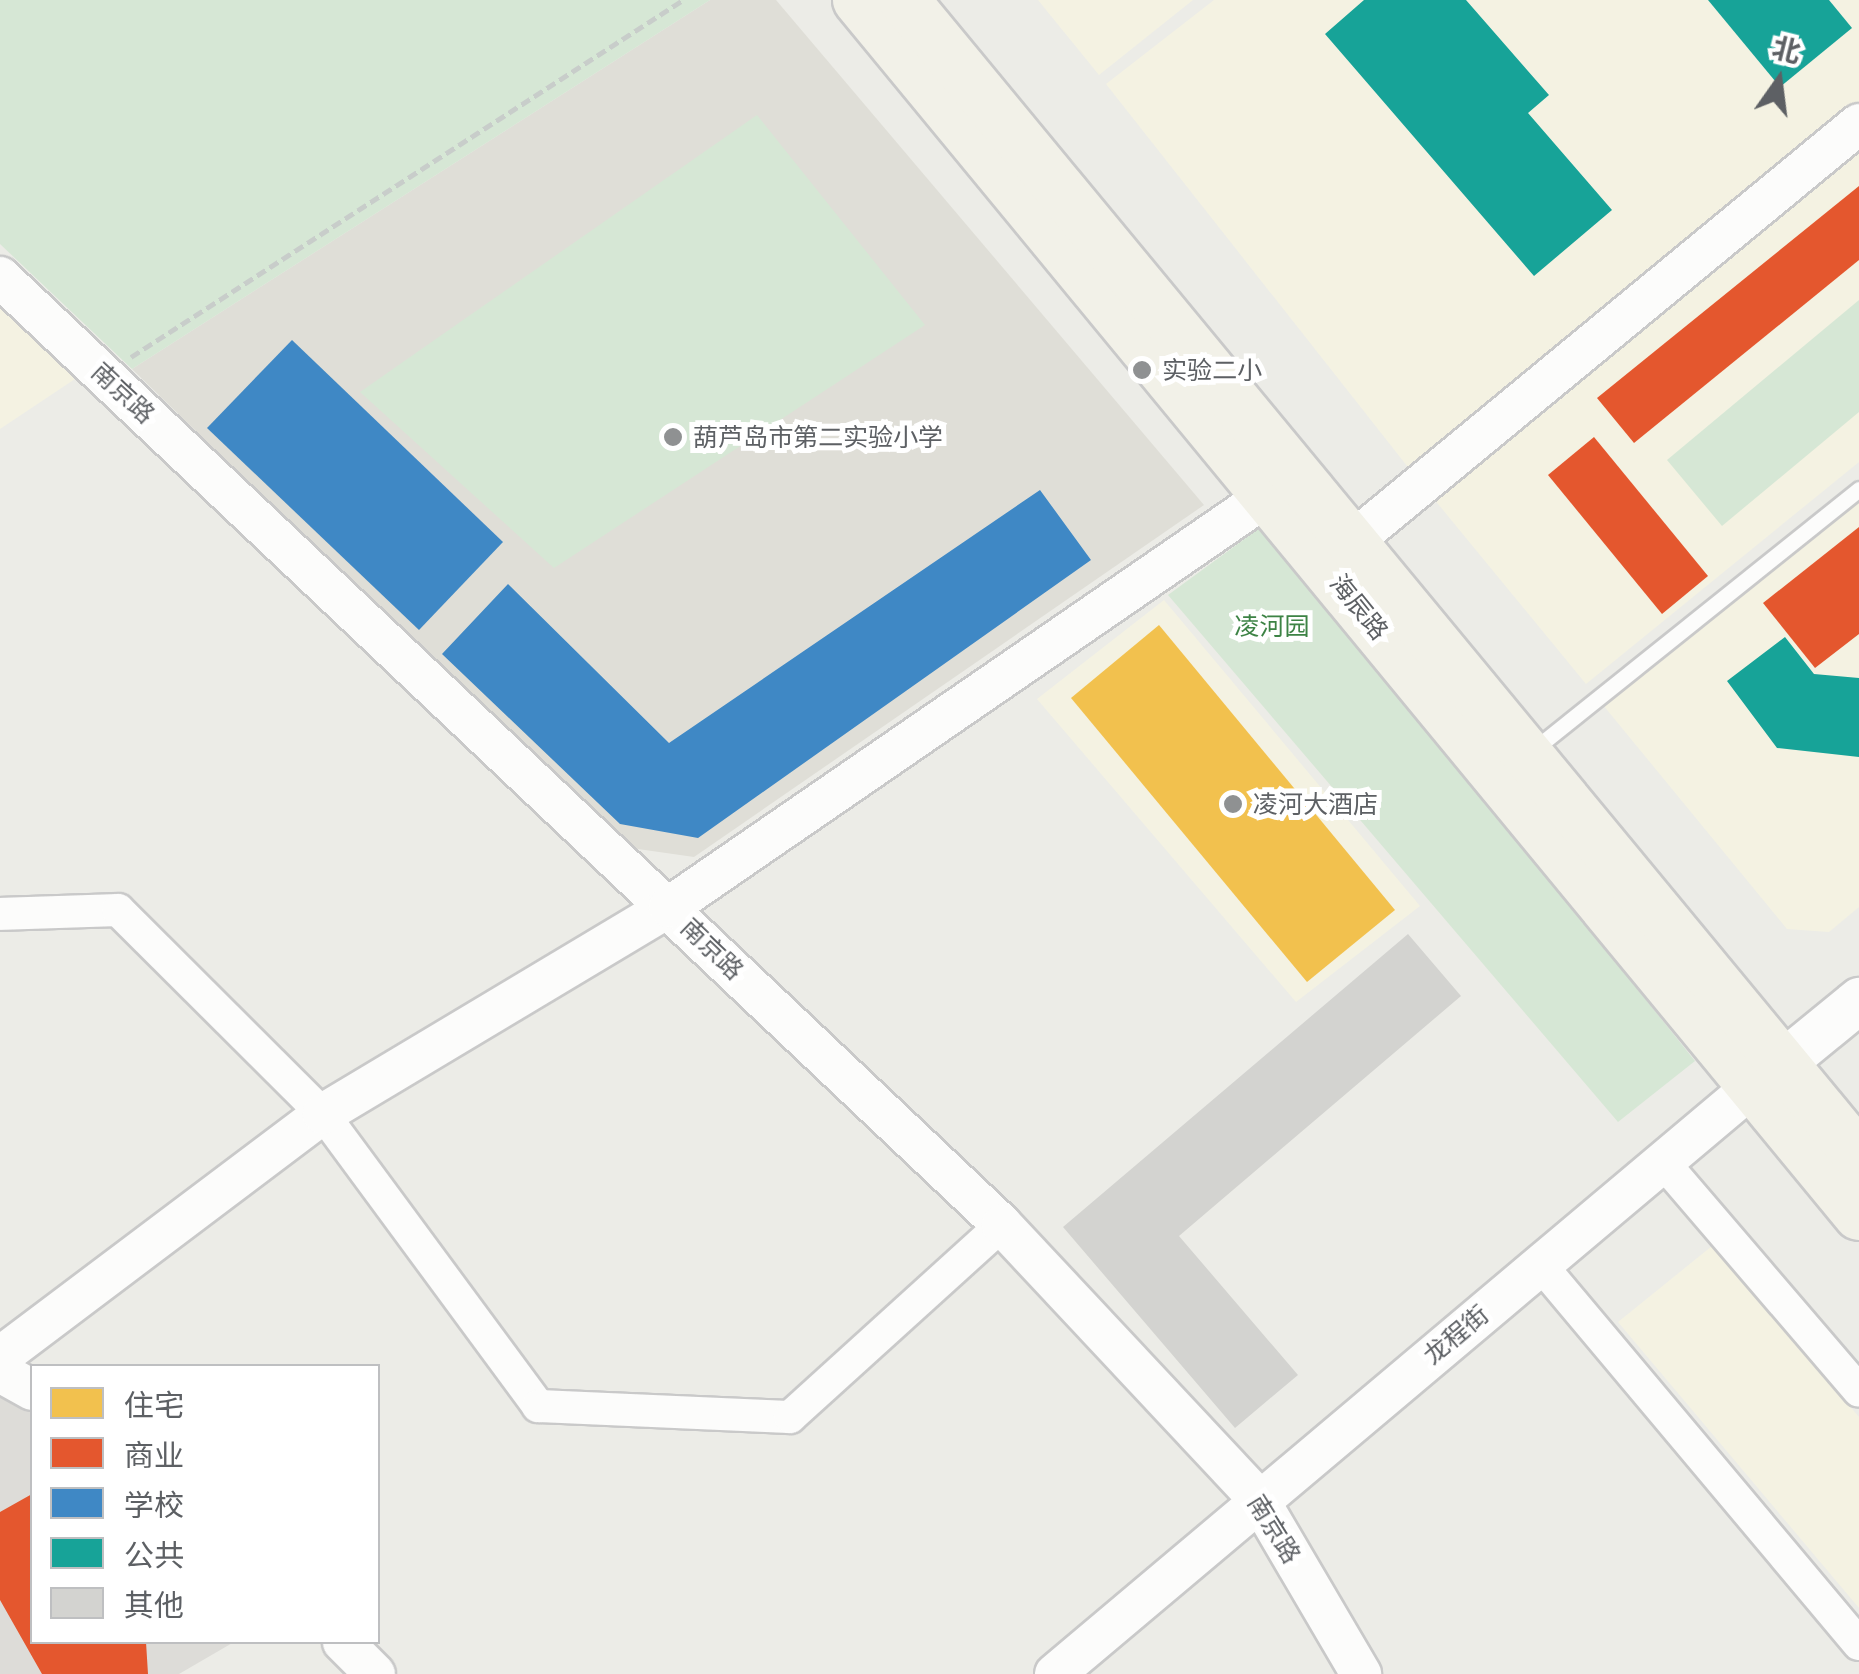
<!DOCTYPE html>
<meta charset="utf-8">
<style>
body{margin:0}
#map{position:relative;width:1859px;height:1674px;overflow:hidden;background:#ecece7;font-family:Arial,"Noto Sans SC",sans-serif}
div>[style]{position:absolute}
.commercial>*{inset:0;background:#f4f2e2}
.industrial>*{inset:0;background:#dddcd8}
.education>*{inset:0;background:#dfded7}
.green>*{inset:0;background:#d6e7d5}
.homes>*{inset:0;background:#f2c14e}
.shops>*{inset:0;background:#e4572e}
.schools>*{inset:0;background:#3f88c5}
.public>*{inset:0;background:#17a398}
.building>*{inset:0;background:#d3d3d0}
.path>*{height:5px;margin-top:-2.5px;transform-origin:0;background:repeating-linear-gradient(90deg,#c8cdca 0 10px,transparent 0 15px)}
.roads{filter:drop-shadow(2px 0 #c9c9c9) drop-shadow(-2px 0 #c9c9c9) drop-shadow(0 2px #c9c9c9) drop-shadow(0 -2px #c9c9c9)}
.service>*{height:15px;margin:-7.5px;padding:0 7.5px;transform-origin:7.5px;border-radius:7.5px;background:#fcfcfb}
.minor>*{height:32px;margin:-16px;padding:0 16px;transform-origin:16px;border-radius:16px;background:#fcfcfb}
.tertiary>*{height:40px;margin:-20px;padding:0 20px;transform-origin:20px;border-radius:20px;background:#fcfcfb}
.secondary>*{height:45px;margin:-22.5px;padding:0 22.5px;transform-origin:22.5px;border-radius:22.5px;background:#fcfcfb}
.primary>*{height:50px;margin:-25px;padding:0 25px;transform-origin:25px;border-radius:25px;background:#f2f1e8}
.dots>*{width:28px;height:28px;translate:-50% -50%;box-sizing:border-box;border:5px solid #fff;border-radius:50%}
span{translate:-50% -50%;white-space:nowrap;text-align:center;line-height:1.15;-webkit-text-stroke:10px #fff;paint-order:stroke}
.poi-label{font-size:25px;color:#5d6064}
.left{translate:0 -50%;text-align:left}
.street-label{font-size:25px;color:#5d6064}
.park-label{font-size:25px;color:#3d8345}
.legend{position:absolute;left:30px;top:1364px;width:350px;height:280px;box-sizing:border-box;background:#fff;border:2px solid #bebfc1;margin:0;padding:12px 18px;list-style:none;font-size:30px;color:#5d6064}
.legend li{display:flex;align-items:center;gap:20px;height:50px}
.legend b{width:50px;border:2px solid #bebfc1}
.north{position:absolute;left:1729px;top:30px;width:100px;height:100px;-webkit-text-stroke:8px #fff;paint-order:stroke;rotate:14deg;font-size:28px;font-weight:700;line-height:40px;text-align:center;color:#5d6064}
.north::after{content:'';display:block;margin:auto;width:35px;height:45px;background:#5d6064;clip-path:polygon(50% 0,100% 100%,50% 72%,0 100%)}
</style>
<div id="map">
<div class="commercial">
<i style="clip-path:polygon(1038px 0,1193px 0,1099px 75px)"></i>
<i style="clip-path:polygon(1214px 0,1859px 0,1859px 102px,1411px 471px,1106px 84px)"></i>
<i style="clip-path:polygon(1859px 143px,1859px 462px,1586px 684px,1429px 493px)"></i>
<i style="clip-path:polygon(0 298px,81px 375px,0 429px)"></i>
<i style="clip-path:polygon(1859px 495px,1859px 907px,1829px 932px,1787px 929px,1603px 705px)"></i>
<i style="clip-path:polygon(1164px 600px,1420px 906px,1296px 1002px,1037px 699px)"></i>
<i style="clip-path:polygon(1712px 1246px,1859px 1417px,1859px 1608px,1618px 1322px)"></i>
</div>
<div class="industrial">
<i style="clip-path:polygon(0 1393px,32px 1409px,32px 1642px,234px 1642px,179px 1674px,0 1674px)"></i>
</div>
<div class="education">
<i style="clip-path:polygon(710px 0,776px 0,1204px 505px,694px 857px,624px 847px,132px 369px)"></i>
</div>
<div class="green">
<i style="clip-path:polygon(0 0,710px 0,132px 369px,0 244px)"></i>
<i style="clip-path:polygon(757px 115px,925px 325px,554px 568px,360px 392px)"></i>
<i style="clip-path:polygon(1859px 300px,1859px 412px,1722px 526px,1667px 460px)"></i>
<i style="clip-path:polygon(1265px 524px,1695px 1061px,1618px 1122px,1168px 595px)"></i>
</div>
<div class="homes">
<i style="clip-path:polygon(1159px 625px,1395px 910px,1307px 982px,1071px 698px)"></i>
</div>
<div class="shops">
<i style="clip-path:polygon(1859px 186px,1859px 260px,1634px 443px,1597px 398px)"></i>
<i style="clip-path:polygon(1594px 437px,1708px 576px,1662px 614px,1548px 475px)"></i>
<i style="clip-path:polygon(1859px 527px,1859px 634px,1815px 668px,1763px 603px)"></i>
<i style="clip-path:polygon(32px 1494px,32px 1642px,146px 1642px,148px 1674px,42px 1674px,0 1600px,0 1512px)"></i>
</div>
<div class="schools">
<i style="clip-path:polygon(292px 340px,503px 542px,419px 630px,207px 428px)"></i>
<i style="clip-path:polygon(1040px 490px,1091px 560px,698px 838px,620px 824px,442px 654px,508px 584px,669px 743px)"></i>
</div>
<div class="public">
<i style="clip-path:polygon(1364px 0,1466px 0,1549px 95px,1528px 113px,1612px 210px,1534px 276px,1325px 34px)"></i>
<i style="clip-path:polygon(1708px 0,1829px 0,1852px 28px,1780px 87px)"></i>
<i style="clip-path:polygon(1785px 637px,1814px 674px,1859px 678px,1859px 757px,1777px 748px,1727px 681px)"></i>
</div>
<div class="building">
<i style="clip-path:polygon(1408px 934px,1461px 996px,1179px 1236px,1298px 1375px,1235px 1428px,1063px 1227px)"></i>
</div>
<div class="path">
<i style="left:131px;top:357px;width:657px;rotate:-32.89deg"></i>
</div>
<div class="roads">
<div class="service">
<i style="left:1532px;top:751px;width:419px;rotate:-38.7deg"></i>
</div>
<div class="minor">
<i style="left:0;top:914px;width:118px;rotate:-1.9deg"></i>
<i style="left:118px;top:910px;width:289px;rotate:44.9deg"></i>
<i style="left:323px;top:1114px;width:363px;rotate:53.6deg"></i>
<i style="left:538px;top:1406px;width:252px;rotate:2.5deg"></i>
<i style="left:790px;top:1417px;width:286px;rotate:-42.2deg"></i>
<i style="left:1663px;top:1162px;width:301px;rotate:49.4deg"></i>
<i style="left:1540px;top:1264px;width:496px;rotate:50deg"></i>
</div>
<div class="tertiary">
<i style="left:0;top:277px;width:1379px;rotate:43.41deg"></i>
<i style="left:1002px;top:1225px;width:376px;rotate:46.9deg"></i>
<i style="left:1259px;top:1500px;width:202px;rotate:59.6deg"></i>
<i style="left:1354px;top:540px;width:654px;rotate:-39.48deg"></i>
<i style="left:0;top:1357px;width:404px;rotate:-37deg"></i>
<i style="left:323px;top:1114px;width:403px;rotate:-30.9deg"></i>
<i style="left:669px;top:907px;width:726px;rotate:-34.5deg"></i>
<i style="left:0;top:1372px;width:37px;rotate:29deg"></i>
<i style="left:343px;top:1642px;width:45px;rotate:45deg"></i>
<i style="left:1055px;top:1674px;width:911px;rotate:-40.1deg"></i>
</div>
<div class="secondary">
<i style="left:1754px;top:1086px;width:136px;rotate:-39.3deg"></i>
</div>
<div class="primary">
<i style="left:858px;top:0;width:1574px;rotate:50.52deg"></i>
<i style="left:904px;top:0;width:1499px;rotate:50.44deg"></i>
</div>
</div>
<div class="dots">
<i style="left:1142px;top:370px;background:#8f9192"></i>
<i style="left:673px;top:437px;background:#8f9192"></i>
<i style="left:1233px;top:804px;background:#8f9192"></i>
</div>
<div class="poi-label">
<span class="left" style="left:1162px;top:370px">实验二小</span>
<span class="left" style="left:693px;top:437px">葫芦岛市第二实验小学</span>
<span class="left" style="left:1253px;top:804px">凌河大酒店</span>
</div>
<div class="street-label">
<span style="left:123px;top:393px;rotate:43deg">南京路</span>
<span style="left:1359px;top:607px;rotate:51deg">海辰路</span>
<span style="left:712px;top:949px;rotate:44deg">南京路</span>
<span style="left:1456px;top:1335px;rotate:-40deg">龙程街</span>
<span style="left:1274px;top:1529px;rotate:58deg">南京路</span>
</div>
<div class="park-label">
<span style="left:1272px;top:626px">凌河园</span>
</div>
<ul class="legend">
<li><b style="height:28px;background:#f2c14e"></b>住宅</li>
<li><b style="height:28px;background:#e4572e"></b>商业</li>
<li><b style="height:28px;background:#3f88c5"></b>学校</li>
<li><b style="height:28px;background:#17a398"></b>公共</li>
<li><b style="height:28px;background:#d3d3d0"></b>其他</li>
</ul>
<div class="north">北</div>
</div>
